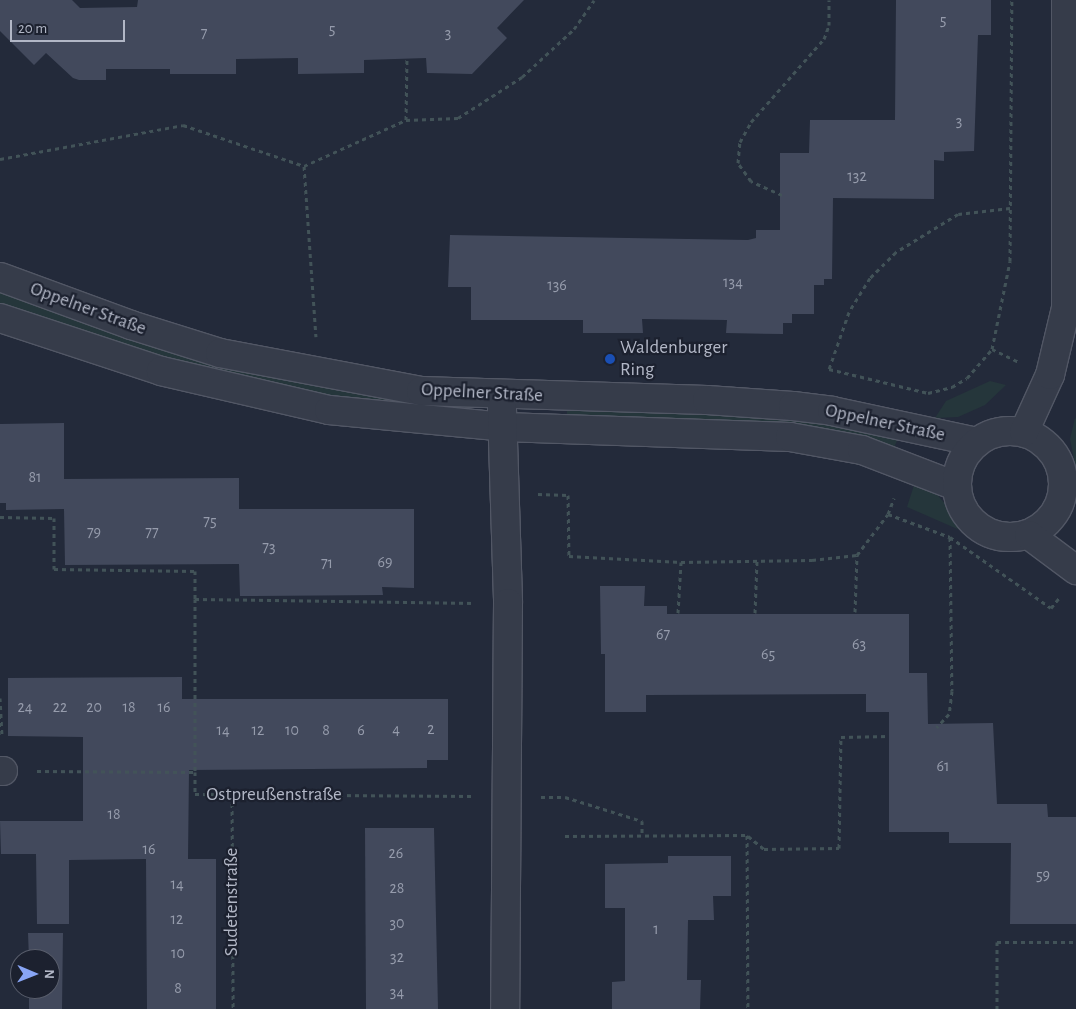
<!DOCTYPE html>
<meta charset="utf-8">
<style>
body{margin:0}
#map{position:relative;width:1076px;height:1009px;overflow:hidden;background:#232a3a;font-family:"Alegreya Sans",sans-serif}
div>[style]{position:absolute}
.green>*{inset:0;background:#25363b}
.building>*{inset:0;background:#42495c}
.path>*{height:3px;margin-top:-1.5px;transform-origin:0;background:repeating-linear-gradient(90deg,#425358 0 4px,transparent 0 8px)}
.roads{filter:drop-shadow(1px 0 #525765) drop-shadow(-1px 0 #525765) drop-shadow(0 1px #525765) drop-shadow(0 -1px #525765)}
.minor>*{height:28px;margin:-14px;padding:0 14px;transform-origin:14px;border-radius:14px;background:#363c4a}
.minor>.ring{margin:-14px;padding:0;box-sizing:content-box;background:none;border:28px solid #363c4a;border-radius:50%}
.dots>*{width:14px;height:14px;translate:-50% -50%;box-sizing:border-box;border:2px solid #1c212f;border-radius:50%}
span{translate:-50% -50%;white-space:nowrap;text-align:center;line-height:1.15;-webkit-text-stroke:4.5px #1c212f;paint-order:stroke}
.number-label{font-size:16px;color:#969cac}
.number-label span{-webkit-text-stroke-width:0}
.street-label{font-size:19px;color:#b2b7c6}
.poi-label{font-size:19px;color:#b2b7c6}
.left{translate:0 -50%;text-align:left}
.north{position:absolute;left:10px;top:949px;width:50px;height:50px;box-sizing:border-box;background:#1c212f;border:1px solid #585d6b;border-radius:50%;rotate:91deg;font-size:14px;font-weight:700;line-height:20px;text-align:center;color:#b2b7c6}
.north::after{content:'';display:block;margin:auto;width:18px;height:22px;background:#88a5f5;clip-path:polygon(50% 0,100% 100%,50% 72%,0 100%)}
.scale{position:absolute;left:10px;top:20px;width:115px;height:22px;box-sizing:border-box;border:2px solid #b2b7c6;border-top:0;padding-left:6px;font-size:15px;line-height:18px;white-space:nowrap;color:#b2b7c6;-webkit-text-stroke:4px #1c212f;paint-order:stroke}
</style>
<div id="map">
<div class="green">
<i style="clip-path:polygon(0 292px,147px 343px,411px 397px,409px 413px,253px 386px,0 305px)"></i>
<i style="clip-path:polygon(990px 381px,1006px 385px,985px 405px,958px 417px,935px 418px,946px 401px)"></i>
<i style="clip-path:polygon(567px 409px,783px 412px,899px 436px,893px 450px,567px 416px)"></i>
<i style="clip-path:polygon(1075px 418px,1076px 419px,1076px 469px,1070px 439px)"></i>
<i style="clip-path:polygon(915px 482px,933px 490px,947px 506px,962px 531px,907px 507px)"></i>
</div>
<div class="building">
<i style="clip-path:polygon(0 0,72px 0,80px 8px,137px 7px,138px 0,524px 0,497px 28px,507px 38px,472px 74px,427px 73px,426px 58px,364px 60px,364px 73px,298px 74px,298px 58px,236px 59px,236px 74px,170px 74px,170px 69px,106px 69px,106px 80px,79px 80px,73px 78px,46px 53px,34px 65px,0 31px)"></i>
<i style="clip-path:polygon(896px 0,991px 0,991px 35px,978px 35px,974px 151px,944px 152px,944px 161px,934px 160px,934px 199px,833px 198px,832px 279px,824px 279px,824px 285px,814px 285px,814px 314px,792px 314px,792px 323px,783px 323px,783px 334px,726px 333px,727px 320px,642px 319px,643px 333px,583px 333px,583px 320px,471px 320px,471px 287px,448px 287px,450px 235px,748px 240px,756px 238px,756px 230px,780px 230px,780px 153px,809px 153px,810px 120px,895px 120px)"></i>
<i style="clip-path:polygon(64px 423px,64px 479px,239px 478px,239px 509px,414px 509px,414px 588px,382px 587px,383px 595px,240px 596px,239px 564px,65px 565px,64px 509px,6px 510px,6px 503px,0 503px,0 424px)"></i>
<i style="clip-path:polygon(600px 586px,645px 586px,644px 606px,667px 606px,667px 614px,909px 614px,909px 673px,927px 673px,928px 724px,993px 723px,997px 804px,1047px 804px,1048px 817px,1076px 817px,1076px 924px,1010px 924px,1011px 843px,949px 843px,949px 832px,889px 832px,889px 712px,866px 712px,866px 694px,646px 695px,646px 712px,605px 712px,605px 654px,601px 654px)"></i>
<i style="clip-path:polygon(182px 677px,182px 699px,448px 699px,448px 760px,427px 760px,427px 768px,189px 770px,188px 859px,216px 859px,216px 1009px,147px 1009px,146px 859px,69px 860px,69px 924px,37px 924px,36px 854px,1px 854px,0 821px,83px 821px,83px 737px,8px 736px,8px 678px)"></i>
<i style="clip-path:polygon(365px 828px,434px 828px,438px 1009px,366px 1009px)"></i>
<i style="clip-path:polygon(668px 856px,731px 856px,731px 896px,713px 896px,714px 920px,688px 920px,687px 980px,701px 980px,700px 1009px,612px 1009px,612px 982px,625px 981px,625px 908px,605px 908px,605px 864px,668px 863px)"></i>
<i style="clip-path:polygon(28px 933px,63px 933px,62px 1009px,29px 1009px,29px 989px,50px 989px,50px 959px,29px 959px)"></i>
</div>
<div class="path">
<i style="left:406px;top:120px;width:63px;rotate:-89.1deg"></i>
<i style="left:0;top:159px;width:186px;rotate:-10.5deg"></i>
<i style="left:183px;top:125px;width:128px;rotate:18.7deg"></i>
<i style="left:304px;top:166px;width:112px;rotate:-24.3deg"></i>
<i style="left:406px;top:120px;width:52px;rotate:-2.2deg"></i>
<i style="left:458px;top:118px;width:76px;rotate:-32.6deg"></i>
<i style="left:522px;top:77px;width:71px;rotate:-42.7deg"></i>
<i style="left:574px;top:29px;width:35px;rotate:-55deg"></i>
<i style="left:304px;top:166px;width:171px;rotate:86deg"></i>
<i style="left:782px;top:195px;width:34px;rotate:-156deg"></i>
<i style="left:751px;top:181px;width:22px;rotate:-126deg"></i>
<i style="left:738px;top:163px;width:21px;rotate:-85deg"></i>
<i style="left:740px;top:142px;width:23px;rotate:-61deg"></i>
<i style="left:751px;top:122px;width:111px;rotate:-48.7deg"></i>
<i style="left:824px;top:39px;width:15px;rotate:-70deg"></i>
<i style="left:829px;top:25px;width:25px;rotate:-90deg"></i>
<i style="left:1010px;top:208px;width:52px;rotate:173.4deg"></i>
<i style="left:958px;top:214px;width:73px;rotate:148.5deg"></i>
<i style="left:896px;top:252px;width:37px;rotate:135deg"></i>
<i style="left:870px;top:278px;width:40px;rotate:122deg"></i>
<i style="left:849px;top:312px;width:60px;rotate:109.3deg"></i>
<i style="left:829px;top:369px;width:102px;rotate:13.6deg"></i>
<i style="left:928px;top:393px;width:25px;rotate:-14deg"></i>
<i style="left:952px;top:387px;width:17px;rotate:-31deg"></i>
<i style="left:967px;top:378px;width:38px;rotate:-49deg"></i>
<i style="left:992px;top:349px;width:90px;rotate:-78.4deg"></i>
<i style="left:1010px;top:261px;width:261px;rotate:-89.6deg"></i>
<i style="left:992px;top:349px;width:30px;rotate:26deg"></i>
<i style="left:538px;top:494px;width:30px;rotate:2deg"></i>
<i style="left:568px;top:495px;width:61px;rotate:89.1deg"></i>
<i style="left:569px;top:556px;width:112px;rotate:3.1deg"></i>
<i style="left:681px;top:562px;width:131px;rotate:-0.9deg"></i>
<i style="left:812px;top:560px;width:45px;rotate:-6.3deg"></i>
<i style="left:857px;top:555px;width:51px;rotate:-52.9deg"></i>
<i style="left:888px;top:514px;width:66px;rotate:20.4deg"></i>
<i style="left:950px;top:537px;width:154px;rotate:89.3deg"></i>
<i style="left:952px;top:691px;width:23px;rotate:97deg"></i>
<i style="left:949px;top:714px;width:18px;rotate:133deg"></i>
<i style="left:888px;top:514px;width:17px;rotate:-69deg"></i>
<i style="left:0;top:517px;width:54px;rotate:1.1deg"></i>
<i style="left:54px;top:518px;width:51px;rotate:90deg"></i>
<i style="left:54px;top:569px;width:141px;rotate:0.8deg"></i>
<i style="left:195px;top:571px;width:28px;rotate:90deg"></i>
<i style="left:195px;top:599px;width:280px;rotate:0.8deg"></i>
<i style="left:950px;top:537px;width:123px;rotate:35.1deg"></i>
<i style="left:1051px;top:608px;width:13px;rotate:-51deg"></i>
<i style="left:195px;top:599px;width:173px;rotate:90deg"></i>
<i style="left:855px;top:612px;width:57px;rotate:-88deg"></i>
<i style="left:678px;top:613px;width:51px;rotate:-86.6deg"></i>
<i style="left:755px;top:613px;width:52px;rotate:-87.8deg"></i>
<i style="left:0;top:698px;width:38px;rotate:87deg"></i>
<i style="left:37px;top:771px;width:158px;rotate:0.4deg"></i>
<i style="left:195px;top:772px;width:22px;rotate:90deg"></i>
<i style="left:195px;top:794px;width:278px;rotate:0.4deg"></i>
<i style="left:232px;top:795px;width:214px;rotate:89.7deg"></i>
<i style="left:541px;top:797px;width:24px"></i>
<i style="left:565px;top:797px;width:81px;rotate:17.3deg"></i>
<i style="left:642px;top:821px;width:15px;rotate:90deg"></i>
<i style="left:565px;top:836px;width:182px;rotate:-0.3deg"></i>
<i style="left:747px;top:835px;width:174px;rotate:89.7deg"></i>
<i style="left:748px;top:836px;width:21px;rotate:39deg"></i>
<i style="left:764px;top:849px;width:75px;rotate:-0.8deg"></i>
<i style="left:839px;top:848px;width:111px;rotate:-89deg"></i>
<i style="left:841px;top:737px;width:48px;rotate:-1.2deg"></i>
<i style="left:997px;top:1009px;width:67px;rotate:-90deg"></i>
<i style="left:997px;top:942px;width:79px"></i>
</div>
<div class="roads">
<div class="minor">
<i style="left:0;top:277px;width:140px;rotate:20.1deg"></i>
<i style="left:131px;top:325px;width:93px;rotate:17.5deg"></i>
<i style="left:220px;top:353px;width:205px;rotate:10.7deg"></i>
<i style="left:421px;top:391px;width:286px;rotate:1.8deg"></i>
<i style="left:707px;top:400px;width:86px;rotate:4deg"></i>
<i style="left:793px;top:406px;width:39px;rotate:7deg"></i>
<i style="left:832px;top:411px;width:148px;rotate:12.1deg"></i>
<i style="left:0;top:318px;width:169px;rotate:18.2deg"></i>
<i style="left:161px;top:371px;width:172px;rotate:13.1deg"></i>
<i style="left:329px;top:410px;width:176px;rotate:5.5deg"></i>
<i style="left:504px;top:427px;width:286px;rotate:2deg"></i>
<i style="left:790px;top:437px;width:73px;rotate:10.2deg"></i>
<i style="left:862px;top:450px;width:101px;rotate:21deg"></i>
<i style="left:502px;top:409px;width:194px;rotate:88.2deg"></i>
<i style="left:508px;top:603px;width:406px;rotate:90.4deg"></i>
<i class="ring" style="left:957px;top:431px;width:78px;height:78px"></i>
<i style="left:1024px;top:432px;width:63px;rotate:-65.5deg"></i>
<i style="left:1050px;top:375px;width:69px;rotate:-76.6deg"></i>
<i style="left:1066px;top:308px;width:308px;rotate:-90deg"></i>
<i style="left:1029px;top:535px;width:59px;rotate:36.7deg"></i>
<i style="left:0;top:771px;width:3px"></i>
</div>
</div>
<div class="dots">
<i style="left:610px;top:359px;background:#1a4fb4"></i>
</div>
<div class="number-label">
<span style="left:943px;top:20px">5</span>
<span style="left:332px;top:29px">5</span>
<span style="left:204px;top:33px">7</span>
<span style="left:448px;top:33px">3</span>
<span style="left:959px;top:121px">3</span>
<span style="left:857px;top:176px">132</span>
<span style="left:733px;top:282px">134</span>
<span style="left:557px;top:285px">136</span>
<span style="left:35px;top:477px">81</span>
<span style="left:210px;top:521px">75</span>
<span style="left:94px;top:532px">79</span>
<span style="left:152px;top:532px">77</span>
<span style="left:269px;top:547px">73</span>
<span style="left:385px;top:562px">69</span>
<span style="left:327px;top:563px">71</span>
<span style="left:663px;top:634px">67</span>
<span style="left:859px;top:644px">63</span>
<span style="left:768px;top:654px">65</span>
<span style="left:25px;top:707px">24</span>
<span style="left:60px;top:707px">22</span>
<span style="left:94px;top:707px">20</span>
<span style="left:129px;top:707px">18</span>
<span style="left:164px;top:707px">16</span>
<span style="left:396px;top:729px">4</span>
<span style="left:431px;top:729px">2</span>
<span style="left:223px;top:730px">14</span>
<span style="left:258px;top:730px">12</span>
<span style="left:292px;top:730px">10</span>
<span style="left:326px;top:730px">8</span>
<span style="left:361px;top:730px">6</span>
<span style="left:943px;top:766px">61</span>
<span style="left:114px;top:814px">18</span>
<span style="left:149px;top:849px">16</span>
<span style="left:396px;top:853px">26</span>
<span style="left:1043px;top:875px">59</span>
<span style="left:177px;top:884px">14</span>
<span style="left:397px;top:888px">28</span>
<span style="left:177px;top:919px">12</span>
<span style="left:397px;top:923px">30</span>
<span style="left:656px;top:929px">1</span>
<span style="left:178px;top:953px">10</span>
<span style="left:397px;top:957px">32</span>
<span style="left:178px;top:988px">8</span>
<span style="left:397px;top:992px">34</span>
</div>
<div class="street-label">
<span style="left:88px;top:309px;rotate:20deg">Oppelner Straße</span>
<span style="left:482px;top:393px;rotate:3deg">Oppelner Straße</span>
<span style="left:885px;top:423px;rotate:12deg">Oppelner Straße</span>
<span style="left:274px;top:795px">Ostpreußenstraße</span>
<span style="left:232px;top:902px;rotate:-90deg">Sudetenstraße</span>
</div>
<div class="poi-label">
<span class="left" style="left:620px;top:359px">Waldenburger<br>Ring</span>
</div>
<div class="north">N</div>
<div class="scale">20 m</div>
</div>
